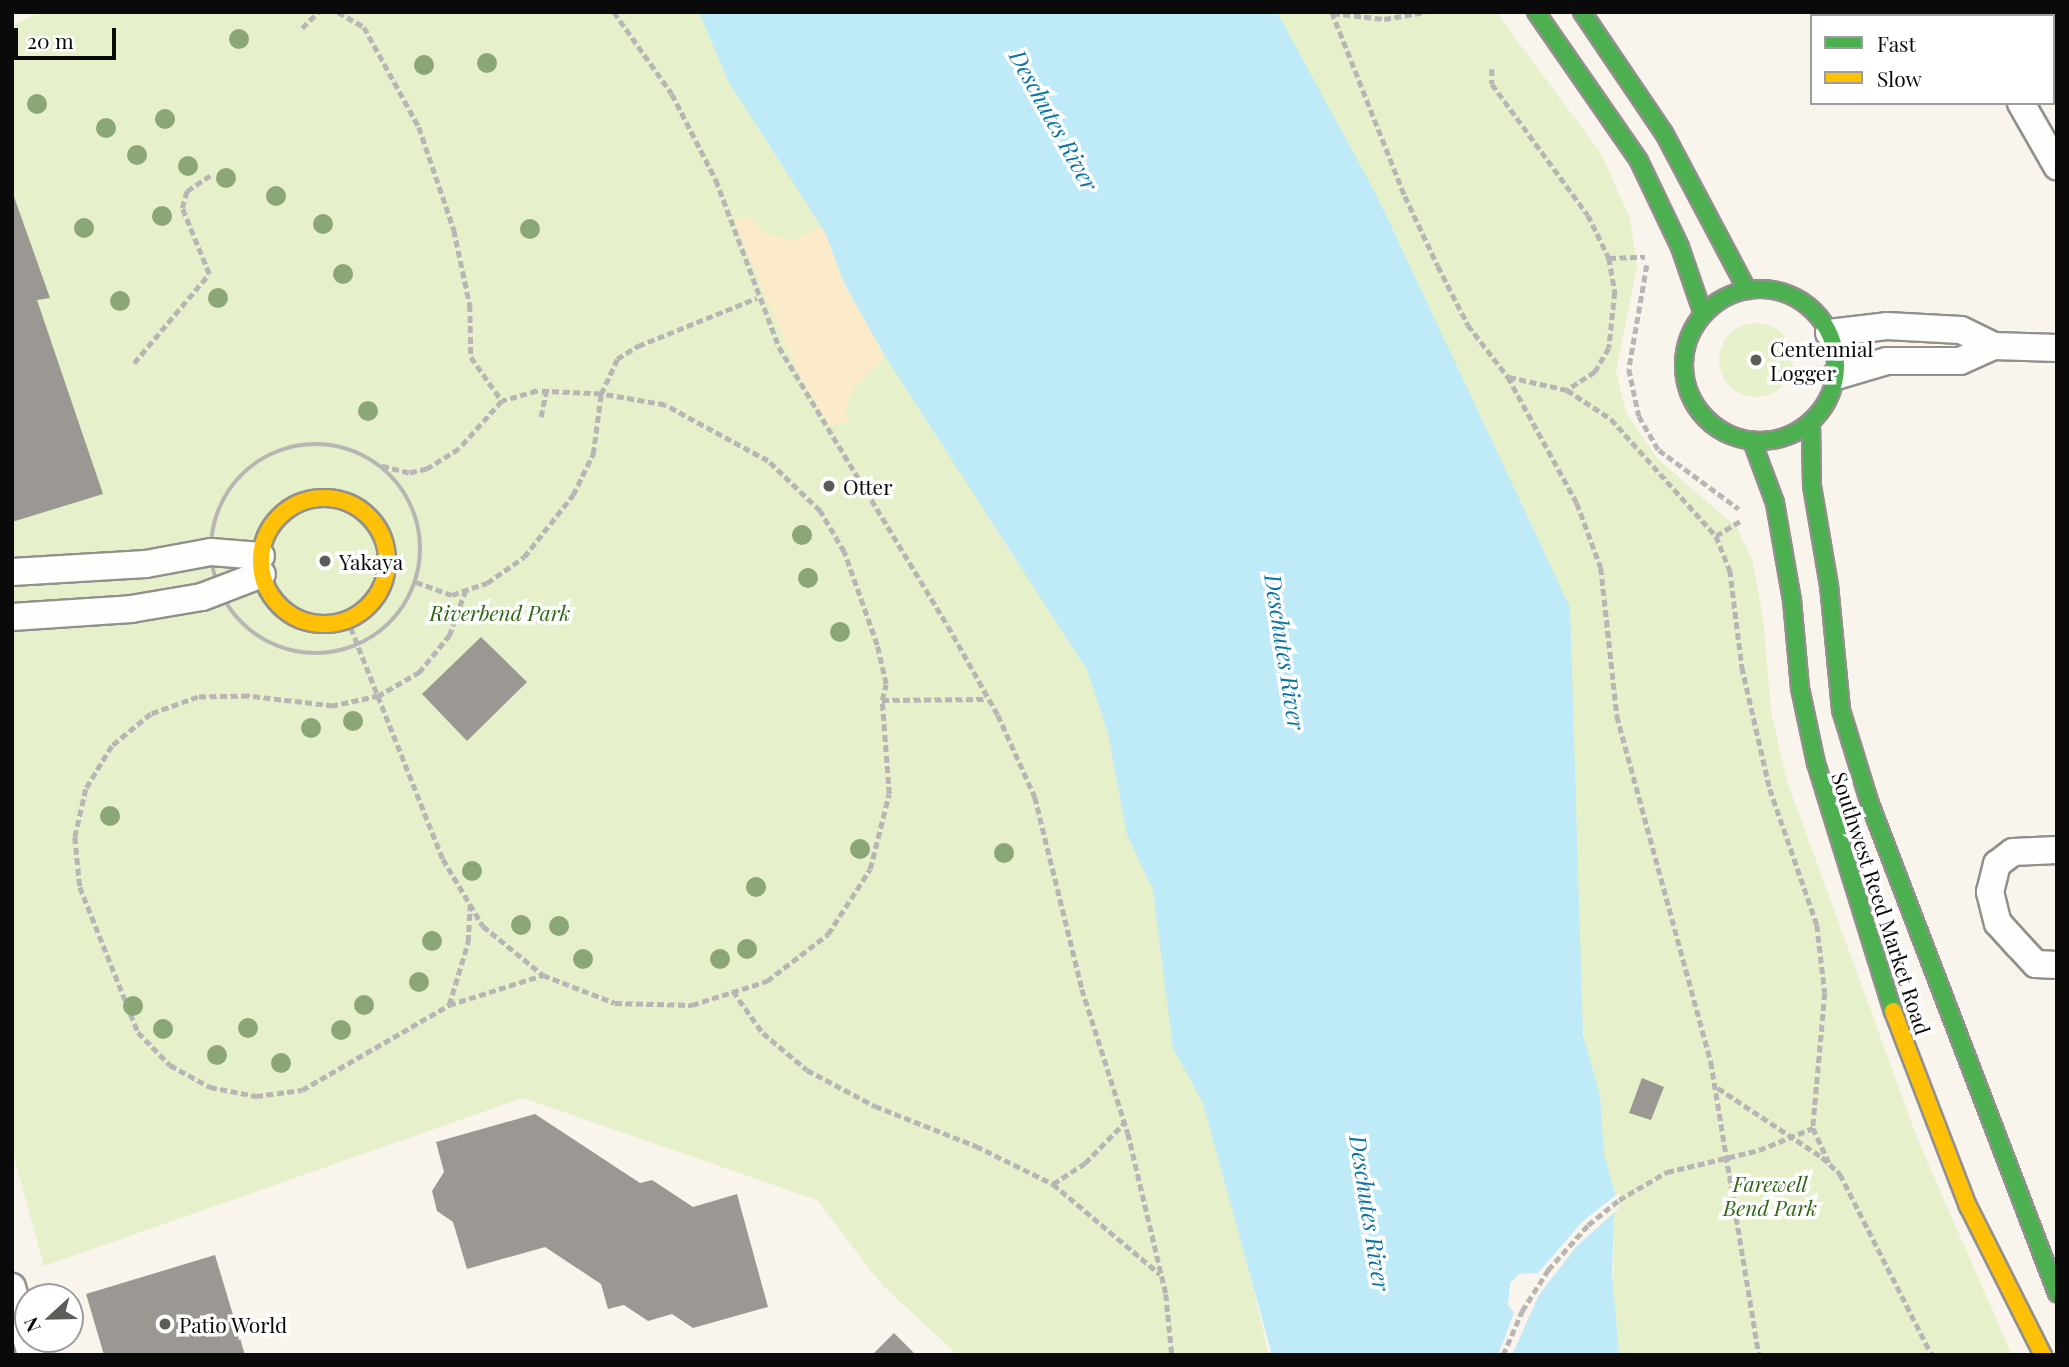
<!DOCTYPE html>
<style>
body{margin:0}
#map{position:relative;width:2069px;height:1367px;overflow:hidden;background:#f9f5ed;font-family:"Playfair Display",serif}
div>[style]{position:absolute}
.green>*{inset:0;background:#e6f0ca}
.round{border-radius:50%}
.sand>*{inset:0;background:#fcebcb}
.water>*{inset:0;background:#bfebf8}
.pier>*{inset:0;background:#f9f5ed}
.building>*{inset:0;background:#9b9893}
.path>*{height:4.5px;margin-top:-2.25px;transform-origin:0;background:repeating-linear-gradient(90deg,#b7b6b5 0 7px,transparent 0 10.5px)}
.path>.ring{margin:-2.25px;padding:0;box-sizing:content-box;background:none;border:4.5px solid #b7b6b5;border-radius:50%}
.roads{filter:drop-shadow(2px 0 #92908c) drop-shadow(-2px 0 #92908c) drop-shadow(0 2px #92908c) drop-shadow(0 -2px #92908c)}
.street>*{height:26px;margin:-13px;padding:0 13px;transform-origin:13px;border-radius:13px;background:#fefefc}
.fast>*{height:16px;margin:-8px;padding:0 8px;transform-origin:8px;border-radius:8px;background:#4caf50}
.fast>.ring{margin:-8px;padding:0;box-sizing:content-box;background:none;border:16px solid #4caf50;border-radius:50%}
.slow>*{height:16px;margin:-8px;padding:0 8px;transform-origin:8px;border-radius:8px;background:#ffc107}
.slow>.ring{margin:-8px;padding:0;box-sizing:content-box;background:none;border:16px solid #ffc107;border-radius:50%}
.trees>*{width:20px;height:20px;margin:-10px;border-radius:50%;background:#8ba677}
.dots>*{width:19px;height:19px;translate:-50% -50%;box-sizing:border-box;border:4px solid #fff;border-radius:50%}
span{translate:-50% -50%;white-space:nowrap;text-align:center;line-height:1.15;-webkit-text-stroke:7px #fff;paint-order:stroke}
.poi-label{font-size:21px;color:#0a0a0a}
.left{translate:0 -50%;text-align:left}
.park-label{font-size:21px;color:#316616;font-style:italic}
.street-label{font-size:21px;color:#0a0a0a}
.water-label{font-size:23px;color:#0a75a4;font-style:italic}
.frame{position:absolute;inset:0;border:14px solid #0a0a0a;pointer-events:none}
.legend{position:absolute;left:1810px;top:14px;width:245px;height:91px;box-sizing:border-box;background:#fff;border:2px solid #9d9d9d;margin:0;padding:9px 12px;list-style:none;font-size:21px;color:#0a0a0a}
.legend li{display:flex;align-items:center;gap:14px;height:35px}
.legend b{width:35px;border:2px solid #9d9d9d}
.north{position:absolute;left:14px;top:1283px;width:70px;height:70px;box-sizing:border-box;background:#fff;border:2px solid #9d9d9d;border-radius:50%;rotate:248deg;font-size:19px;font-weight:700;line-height:28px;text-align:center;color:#0a0a0a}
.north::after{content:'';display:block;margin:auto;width:24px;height:32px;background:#5e5c59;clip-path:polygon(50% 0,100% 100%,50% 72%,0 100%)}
.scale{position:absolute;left:14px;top:28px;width:102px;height:32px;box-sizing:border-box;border:4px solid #0a0a0a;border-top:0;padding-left:9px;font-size:21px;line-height:24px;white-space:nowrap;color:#0a0a0a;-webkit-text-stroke:5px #fff;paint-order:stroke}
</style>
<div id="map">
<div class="green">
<i style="clip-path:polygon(40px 12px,722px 12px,1117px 708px,1269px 1355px,958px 1355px,881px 1284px,817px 1200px,523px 1098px,44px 1266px,12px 1150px,12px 26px)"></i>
<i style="clip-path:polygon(1271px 12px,1496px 12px,1600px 152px,1630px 218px,1637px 266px,1616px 371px,1626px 412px,1657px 458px,1737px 528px,1752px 559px,1763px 617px,1771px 711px,1787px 781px,1918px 1140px,2012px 1355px,1619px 1355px,1613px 1301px,1614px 1220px,1560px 888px)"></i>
<i class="round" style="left:1719px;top:323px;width:74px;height:74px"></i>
</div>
<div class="sand">
<i style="clip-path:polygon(747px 216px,766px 232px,793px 241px,821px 227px,828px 238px,838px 270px,885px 356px,853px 388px,845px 410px,848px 422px,829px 426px,797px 370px,734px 221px)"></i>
</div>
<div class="water">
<i style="clip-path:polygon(699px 12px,1277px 12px,1377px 196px,1570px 607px,1583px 1035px,1600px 1095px,1604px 1154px,1615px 1193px,1612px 1272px,1619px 1355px,1272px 1355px,1203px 1103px,1173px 1048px,1153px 890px,1127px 835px,1108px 733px,1087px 670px,885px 356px,845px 285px,825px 232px,728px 81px)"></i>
</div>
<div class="pier">
<i style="clip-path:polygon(1619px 1193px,1619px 1208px,1576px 1247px,1539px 1295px,1512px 1355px,1498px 1355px,1514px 1313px,1508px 1305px,1510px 1283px,1519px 1274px,1538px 1273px,1583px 1221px)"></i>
</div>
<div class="building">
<i style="clip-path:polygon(12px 191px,50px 298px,37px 300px,103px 494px,12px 522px)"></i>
<i style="clip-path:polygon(481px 637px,527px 682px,467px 741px,422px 694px)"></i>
<i style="clip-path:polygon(1642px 1078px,1664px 1087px,1651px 1120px,1629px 1113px)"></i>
<i style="clip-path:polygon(535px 1114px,640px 1183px,652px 1180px,693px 1207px,737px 1194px,768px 1307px,693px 1328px,672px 1314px,648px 1321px,624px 1305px,608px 1309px,601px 1284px,545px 1247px,467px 1269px,453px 1222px,437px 1211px,432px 1191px,444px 1172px,436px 1142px)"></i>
<i style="clip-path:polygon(215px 1255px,245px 1355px,104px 1355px,86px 1294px)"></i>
<i style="clip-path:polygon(894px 1333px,916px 1355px,872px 1355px)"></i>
</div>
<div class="path">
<i style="left:338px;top:12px;width:30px;rotate:30deg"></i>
<i style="left:364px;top:27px;width:114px;rotate:61.2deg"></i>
<i style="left:419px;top:127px;width:109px;rotate:71.2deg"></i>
<i style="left:454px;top:230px;width:77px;rotate:78deg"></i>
<i style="left:470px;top:305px;width:52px;rotate:88.9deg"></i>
<i style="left:471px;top:357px;width:54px;rotate:54.8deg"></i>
<i style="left:614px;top:12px;width:100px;rotate:54.7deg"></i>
<i style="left:672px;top:94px;width:97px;rotate:62.9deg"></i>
<i style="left:716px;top:180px;width:178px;rotate:69.3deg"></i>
<i style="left:779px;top:347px;width:326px;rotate:58.8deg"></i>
<i style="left:948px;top:626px;width:102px;rotate:60.7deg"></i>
<i style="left:998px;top:715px;width:90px;rotate:65.7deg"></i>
<i style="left:1035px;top:797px;width:198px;rotate:76.2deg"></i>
<i style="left:1082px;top:989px;width:151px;rotate:72.3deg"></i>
<i style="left:1128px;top:1133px;width:165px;rotate:76.7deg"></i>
<i style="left:1166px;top:1294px;width:61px;rotate:84.4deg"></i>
<i style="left:1332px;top:12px;width:198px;rotate:68.4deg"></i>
<i style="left:1405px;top:196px;width:77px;rotate:64.8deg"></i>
<i style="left:1438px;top:266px;width:66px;rotate:63deg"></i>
<i style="left:1468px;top:325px;width:66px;rotate:52.4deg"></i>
<i style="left:1508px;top:377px;width:144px;rotate:61.3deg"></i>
<i style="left:1577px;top:503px;width:69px;rotate:69.7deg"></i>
<i style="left:1601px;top:568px;width:149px;rotate:83.8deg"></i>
<i style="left:1617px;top:716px;width:359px;rotate:74.8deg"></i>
<i style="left:1711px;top:1062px;width:297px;rotate:80.7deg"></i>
<i style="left:1333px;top:13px;width:51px;rotate:6.7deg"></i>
<i style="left:1384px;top:19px;width:43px;rotate:-9.5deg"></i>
<i style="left:302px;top:28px;width:23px;rotate:-45deg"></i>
<i style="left:1492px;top:69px;width:15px;rotate:90deg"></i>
<i style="left:1492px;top:84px;width:162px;rotate:53.8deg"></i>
<i style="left:1588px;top:215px;width:48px;rotate:64deg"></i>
<i style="left:1609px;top:258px;width:35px;rotate:80deg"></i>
<i style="left:1615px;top:292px;width:56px;rotate:96.1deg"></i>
<i style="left:1609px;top:348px;width:28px;rotate:120deg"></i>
<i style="left:1595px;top:372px;width:33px;rotate:147deg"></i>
<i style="left:1567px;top:390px;width:53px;rotate:33.4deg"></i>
<i style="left:1611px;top:419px;width:157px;rotate:48.1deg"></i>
<i style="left:1716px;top:536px;width:37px;rotate:68deg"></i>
<i style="left:1730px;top:570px;width:98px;rotate:82.9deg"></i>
<i style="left:1742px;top:667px;width:125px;rotate:77.1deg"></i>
<i style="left:1770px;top:789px;width:144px;rotate:70.9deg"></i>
<i style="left:1817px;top:925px;width:68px;rotate:83.3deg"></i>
<i style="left:1825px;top:993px;width:136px;rotate:95.1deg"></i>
<i style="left:1813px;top:1128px;width:38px;rotate:65deg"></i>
<i style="left:1609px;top:258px;width:36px;rotate:-2deg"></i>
<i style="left:1647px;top:265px;width:106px;rotate:99.8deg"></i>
<i style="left:1629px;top:369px;width:48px;rotate:78deg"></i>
<i style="left:1639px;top:416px;width:39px;rotate:60deg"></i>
<i style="left:1659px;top:450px;width:99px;rotate:36.4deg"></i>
<i style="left:134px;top:363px;width:116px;rotate:-49.9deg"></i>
<i style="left:209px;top:274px;width:71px;rotate:-112.2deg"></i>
<i style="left:182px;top:208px;width:18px;rotate:-74deg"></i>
<i style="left:187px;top:191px;width:29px;rotate:-34deg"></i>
<i style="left:1509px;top:377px;width:59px;rotate:12.6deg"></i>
<i style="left:541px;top:417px;width:26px;rotate:-79deg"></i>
<i class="ring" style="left:211px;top:444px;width:205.5px;height:205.5px"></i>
<i style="left:1716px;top:536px;width:31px;rotate:-32deg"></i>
<i style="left:416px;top:582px;width:38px;rotate:20deg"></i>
<i style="left:452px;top:595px;width:37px;rotate:-19deg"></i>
<i style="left:487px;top:583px;width:45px;rotate:-35.1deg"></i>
<i style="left:524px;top:557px;width:79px;rotate:-51.7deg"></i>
<i style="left:573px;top:495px;width:46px;rotate:-64deg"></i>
<i style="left:593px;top:454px;width:61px;rotate:-82.4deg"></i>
<i style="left:601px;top:394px;width:38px;rotate:-65deg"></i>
<i style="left:617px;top:359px;width:25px;rotate:-32deg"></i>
<i style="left:638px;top:346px;width:128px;rotate:-22deg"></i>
<i style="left:466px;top:590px;width:48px;rotate:109.6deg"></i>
<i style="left:450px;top:635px;width:48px;rotate:129deg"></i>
<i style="left:420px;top:672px;width:48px;rotate:149.7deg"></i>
<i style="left:379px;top:696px;width:47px;rotate:167.7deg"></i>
<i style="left:333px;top:706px;width:86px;rotate:-173.3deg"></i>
<i style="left:248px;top:696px;width:50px;rotate:178.9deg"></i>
<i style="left:198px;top:697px;width:50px;rotate:160.1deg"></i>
<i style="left:151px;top:714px;width:50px;rotate:140.6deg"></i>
<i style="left:112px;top:746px;width:50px;rotate:121.2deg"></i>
<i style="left:86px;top:789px;width:49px;rotate:102.9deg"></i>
<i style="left:75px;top:837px;width:50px;rotate:84.3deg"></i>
<i style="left:80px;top:887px;width:156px;rotate:68.2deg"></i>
<i style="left:138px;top:1032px;width:46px;rotate:45.9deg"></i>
<i style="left:170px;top:1065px;width:46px;rotate:28.8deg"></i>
<i style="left:210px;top:1087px;width:47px;rotate:11.1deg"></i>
<i style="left:256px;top:1096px;width:46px;rotate:-7.4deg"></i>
<i style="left:302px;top:1090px;width:170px;rotate:-30deg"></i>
<i style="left:449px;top:1005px;width:99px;rotate:-17.7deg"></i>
<i style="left:347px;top:618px;width:259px;rotate:68.3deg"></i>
<i style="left:443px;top:859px;width:78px;rotate:59.2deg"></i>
<i style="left:483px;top:926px;width:77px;rotate:39.2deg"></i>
<i style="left:543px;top:975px;width:77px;rotate:21.3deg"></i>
<i style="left:615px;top:1003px;width:77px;rotate:1.5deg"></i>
<i style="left:692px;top:1005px;width:79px;rotate:-17.7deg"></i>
<i style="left:767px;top:981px;width:77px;rotate:-37.6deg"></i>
<i style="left:828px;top:934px;width:77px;rotate:-57.1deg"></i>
<i style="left:870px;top:869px;width:77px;rotate:-75.8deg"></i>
<i style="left:889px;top:794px;width:94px;rotate:-94.3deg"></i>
<i style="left:882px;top:700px;width:16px;rotate:-76deg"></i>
<i style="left:886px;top:684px;width:40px;rotate:-103deg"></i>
<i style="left:877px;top:645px;width:99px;rotate:-109.5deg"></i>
<i style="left:844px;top:552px;width:48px;rotate:-120.3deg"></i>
<i style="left:820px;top:511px;width:72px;rotate:-136.1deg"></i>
<i style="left:768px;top:461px;width:117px;rotate:-151.5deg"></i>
<i style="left:665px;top:405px;width:65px;rotate:-170.2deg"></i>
<i style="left:601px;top:394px;width:64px;rotate:-177.3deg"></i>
<i style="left:537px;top:391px;width:36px;rotate:164deg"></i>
<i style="left:502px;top:401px;width:64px;rotate:131.9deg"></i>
<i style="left:459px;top:449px;width:38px;rotate:148deg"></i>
<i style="left:427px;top:469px;width:18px;rotate:167deg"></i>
<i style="left:409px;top:473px;width:29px;rotate:-166deg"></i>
<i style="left:882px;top:700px;width:104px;rotate:-0.6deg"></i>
<i style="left:733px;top:991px;width:52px;rotate:54.5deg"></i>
<i style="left:763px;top:1033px;width:57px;rotate:40.1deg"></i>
<i style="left:807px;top:1070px;width:77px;rotate:27.9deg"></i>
<i style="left:875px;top:1106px;width:109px;rotate:21.6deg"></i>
<i style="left:976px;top:1146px;width:86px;rotate:26.3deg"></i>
<i style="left:1053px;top:1184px;width:140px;rotate:40.1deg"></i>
<i style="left:449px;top:1005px;width:66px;rotate:-73.2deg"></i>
<i style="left:468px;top:942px;width:38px;rotate:-87deg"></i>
<i style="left:1718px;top:1088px;width:125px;rotate:33.6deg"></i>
<i style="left:1822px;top:1157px;width:25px;rotate:43deg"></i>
<i style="left:1840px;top:1174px;width:203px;rotate:63.1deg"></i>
<i style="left:1053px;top:1184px;width:38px;rotate:-33deg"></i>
<i style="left:1085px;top:1163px;width:57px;rotate:-45.7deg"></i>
<i style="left:1503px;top:1355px;width:48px;rotate:-66.6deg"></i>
<i style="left:1522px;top:1311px;width:49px;rotate:-57.6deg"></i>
<i style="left:1548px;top:1270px;width:60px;rotate:-48.4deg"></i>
<i style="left:1588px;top:1225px;width:40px;rotate:-39deg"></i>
<i style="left:1619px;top:1200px;width:56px;rotate:-30.3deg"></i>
<i style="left:1667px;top:1172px;width:95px;rotate:-13.4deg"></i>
<i style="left:1759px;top:1150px;width:58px;rotate:-22.2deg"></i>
</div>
<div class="roads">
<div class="street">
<i style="left:1970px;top:12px;width:4px;rotate:63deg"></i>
<i style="left:2021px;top:103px;width:73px;rotate:60.3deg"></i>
<i style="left:1829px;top:333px;width:58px;rotate:-6.9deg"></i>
<i style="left:1887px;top:326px;width:74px;rotate:3.1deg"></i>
<i style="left:1961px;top:330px;width:37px;rotate:26deg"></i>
<i style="left:1994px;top:346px;width:63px;rotate:1.8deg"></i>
<i style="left:1836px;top:376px;width:53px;rotate:-16.4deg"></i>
<i style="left:1887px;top:361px;width:73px"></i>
<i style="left:1960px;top:361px;width:37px;rotate:-24deg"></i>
<i style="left:12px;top:572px;width:134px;rotate:-3.4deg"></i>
<i style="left:146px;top:564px;width:66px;rotate:-10.5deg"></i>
<i style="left:211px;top:552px;width:50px;rotate:4.6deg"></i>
<i style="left:12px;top:617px;width:119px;rotate:-3.8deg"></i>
<i style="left:131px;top:609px;width:72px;rotate:-9.6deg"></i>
<i style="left:202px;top:597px;width:64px;rotate:-21deg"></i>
<i style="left:2057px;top:850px;width:44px;rotate:177.4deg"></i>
<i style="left:2013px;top:852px;width:20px;rotate:143deg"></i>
<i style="left:1997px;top:864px;width:29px;rotate:104deg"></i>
<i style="left:1990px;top:892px;width:32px;rotate:76deg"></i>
<i style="left:1998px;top:923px;width:30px;rotate:48deg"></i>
<i style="left:2018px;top:945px;width:26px;rotate:47deg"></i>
<i style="left:2036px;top:964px;width:21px;rotate:3deg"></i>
<i style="left:12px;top:1287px;width:71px;rotate:74.4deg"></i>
</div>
<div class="fast">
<i style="left:1536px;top:12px;width:181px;rotate:55.3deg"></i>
<i style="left:1639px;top:161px;width:95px;rotate:64.5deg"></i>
<i style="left:1680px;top:247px;width:71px;rotate:71.1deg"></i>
<i style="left:1582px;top:12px;width:146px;rotate:55.9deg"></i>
<i style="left:1664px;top:133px;width:178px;rotate:62.1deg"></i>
<i class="ring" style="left:1684px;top:289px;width:136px;height:136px"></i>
<i style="left:1811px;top:423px;width:63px;rotate:89.1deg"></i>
<i style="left:1812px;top:486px;width:100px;rotate:80.3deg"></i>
<i style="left:1829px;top:585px;width:126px;rotate:84.5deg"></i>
<i style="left:1841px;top:710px;width:98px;rotate:72.9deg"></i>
<i style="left:1870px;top:804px;width:524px;rotate:69.07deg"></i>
<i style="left:1752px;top:441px;width:66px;rotate:69.6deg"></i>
<i style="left:1775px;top:503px;width:98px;rotate:80.1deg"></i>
<i style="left:1792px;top:600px;width:88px;rotate:84.8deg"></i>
<i style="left:1800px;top:688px;width:77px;rotate:78deg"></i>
<i style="left:1816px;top:763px;width:260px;rotate:72.8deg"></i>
</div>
<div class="slow">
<i class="ring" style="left:261px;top:498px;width:110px;height:110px"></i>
<i style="left:1893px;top:1011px;width:209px;rotate:69deg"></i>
<i style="left:1968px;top:1206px;width:167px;rotate:63.3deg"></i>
</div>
</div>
<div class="trees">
<i style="left:239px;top:39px"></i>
<i style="left:487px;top:63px"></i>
<i style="left:424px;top:65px"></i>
<i style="left:37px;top:104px"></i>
<i style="left:165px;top:119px"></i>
<i style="left:106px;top:128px"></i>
<i style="left:137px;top:155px"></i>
<i style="left:188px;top:166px"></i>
<i style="left:226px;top:178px"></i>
<i style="left:276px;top:196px"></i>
<i style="left:162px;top:216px"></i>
<i style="left:323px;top:224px"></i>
<i style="left:84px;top:228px"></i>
<i style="left:530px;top:229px"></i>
<i style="left:343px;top:274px"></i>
<i style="left:218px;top:298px"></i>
<i style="left:120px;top:301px"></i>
<i style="left:368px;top:411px"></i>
<i style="left:802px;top:535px"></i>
<i style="left:808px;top:578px"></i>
<i style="left:840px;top:632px"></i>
<i style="left:353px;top:721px"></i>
<i style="left:311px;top:728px"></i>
<i style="left:110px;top:816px"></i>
<i style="left:860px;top:849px"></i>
<i style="left:1004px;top:853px"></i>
<i style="left:472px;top:871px"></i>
<i style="left:756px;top:887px"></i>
<i style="left:521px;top:925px"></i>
<i style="left:559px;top:926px"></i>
<i style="left:432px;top:941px"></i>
<i style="left:747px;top:949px"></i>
<i style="left:583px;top:959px"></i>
<i style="left:720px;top:959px"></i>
<i style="left:419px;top:982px"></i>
<i style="left:364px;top:1005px"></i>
<i style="left:133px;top:1006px"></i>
<i style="left:248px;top:1028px"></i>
<i style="left:163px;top:1029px"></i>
<i style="left:341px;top:1030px"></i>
<i style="left:217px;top:1055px"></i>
<i style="left:281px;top:1063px"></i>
</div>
<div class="dots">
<i style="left:1756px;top:360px;background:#5e5c59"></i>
<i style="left:829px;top:486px;background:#5e5c59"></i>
<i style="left:325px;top:561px;background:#5e5c59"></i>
<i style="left:165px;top:1324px;background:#5e5c59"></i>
</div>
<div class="poi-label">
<span class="left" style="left:1770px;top:360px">Centennial<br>Logger</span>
<span class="left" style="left:843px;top:486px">Otter</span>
<span class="left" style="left:339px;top:561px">Yakaya</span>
<span class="left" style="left:179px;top:1324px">Patio World</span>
</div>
<div class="park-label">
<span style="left:500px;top:612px">Riverbend Park</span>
<span style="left:1770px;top:1195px">Farewell<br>Bend Park</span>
</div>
<div class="street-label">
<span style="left:1882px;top:903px;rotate:72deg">Southwest Reed Market Road</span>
</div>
<div class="water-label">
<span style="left:1054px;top:120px;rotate:61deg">Deschutes River</span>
<span style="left:1285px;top:652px;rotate:81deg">Deschutes River</span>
<span style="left:1370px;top:1213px;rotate:81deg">Deschutes River</span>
</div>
<div class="frame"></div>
<ul class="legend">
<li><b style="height:9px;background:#4caf50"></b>Fast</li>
<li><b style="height:9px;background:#ffc107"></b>Slow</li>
</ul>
<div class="north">N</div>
<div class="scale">20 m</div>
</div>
